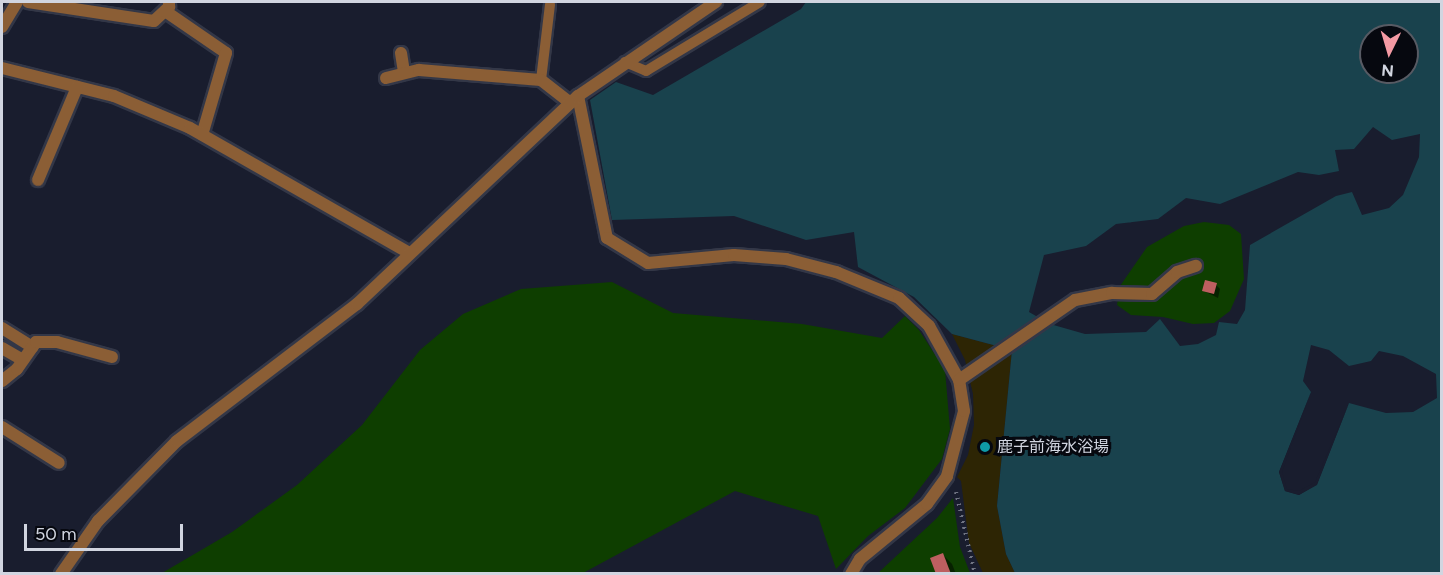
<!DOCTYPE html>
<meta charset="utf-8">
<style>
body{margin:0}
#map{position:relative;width:1443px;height:575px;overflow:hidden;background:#191d2e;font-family:Figtree,"Noto Sans JP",sans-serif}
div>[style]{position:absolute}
.green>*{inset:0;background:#0e3e00}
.sand>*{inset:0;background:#2d2504}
.water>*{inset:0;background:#19424d}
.pier>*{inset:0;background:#191d2e}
.shadow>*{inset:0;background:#0007}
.building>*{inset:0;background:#bd5f60}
.path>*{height:4px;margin-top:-2px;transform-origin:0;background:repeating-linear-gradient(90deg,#707482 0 1.5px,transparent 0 6px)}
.roads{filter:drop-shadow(2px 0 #333747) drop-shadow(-2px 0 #333747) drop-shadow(0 2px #333747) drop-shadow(0 -2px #333747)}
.service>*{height:10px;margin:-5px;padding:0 5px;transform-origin:5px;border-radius:5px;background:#8b5e35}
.minor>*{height:12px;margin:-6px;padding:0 6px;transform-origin:6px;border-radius:6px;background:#8b5e35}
.tertiary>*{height:12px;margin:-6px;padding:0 6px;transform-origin:6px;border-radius:6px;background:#8b5e35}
.dots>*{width:16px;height:16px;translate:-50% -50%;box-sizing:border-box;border:3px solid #06080f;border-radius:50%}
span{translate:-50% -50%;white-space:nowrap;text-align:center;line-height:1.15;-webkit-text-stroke:6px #06080f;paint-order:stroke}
.poi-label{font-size:16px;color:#d1d5e0}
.left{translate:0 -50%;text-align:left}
.frame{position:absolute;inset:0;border:3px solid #d1d5e0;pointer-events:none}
.north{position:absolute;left:1359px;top:24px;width:60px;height:60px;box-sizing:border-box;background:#06080f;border:2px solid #575a63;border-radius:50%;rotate:185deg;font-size:16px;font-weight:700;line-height:24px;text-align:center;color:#d1d5e0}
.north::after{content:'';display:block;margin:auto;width:21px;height:27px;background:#f49aa4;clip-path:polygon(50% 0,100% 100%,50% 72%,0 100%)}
.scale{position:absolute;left:24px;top:524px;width:159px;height:27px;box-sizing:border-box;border:3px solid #d1d5e0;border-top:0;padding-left:8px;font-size:18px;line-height:21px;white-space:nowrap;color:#d1d5e0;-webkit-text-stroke:4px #06080f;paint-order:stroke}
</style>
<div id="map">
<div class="green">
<i style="clip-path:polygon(1204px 222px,1229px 225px,1241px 234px,1244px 279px,1230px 311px,1214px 323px,1193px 324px,1163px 317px,1131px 315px,1117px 305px,1120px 286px,1147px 247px,1184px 226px)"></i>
<i style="clip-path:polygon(612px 282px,673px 313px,802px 324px,882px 338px,905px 316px,919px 330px,945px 370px,950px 429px,942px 459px,905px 508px,868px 536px,836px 569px,818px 516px,735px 491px,583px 573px,162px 573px,232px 532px,297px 485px,362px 425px,420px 350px,463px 314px,521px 289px)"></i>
<i style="clip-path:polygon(953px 498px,960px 547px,970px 573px,877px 574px,937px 518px)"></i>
</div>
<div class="sand">
<i style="clip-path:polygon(952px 334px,1012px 350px,997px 506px,1006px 554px,1015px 573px,983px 573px,969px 543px,961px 481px,957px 477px,968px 455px,974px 425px,973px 394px,965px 360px)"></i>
</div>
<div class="water">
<i style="clip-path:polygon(evenodd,806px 2px,1441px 2px,1441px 573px,1015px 573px,1006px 554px,997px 506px,1012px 350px,952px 334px,914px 297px,858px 267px,854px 232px,806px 240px,734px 216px,612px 220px,590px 100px,616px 82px,653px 95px,801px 9px,806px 2px,1371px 36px,1407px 36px,1407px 72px,1371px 72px,1371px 36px,806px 2px,1373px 127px,1392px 140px,1420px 134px,1419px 157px,1403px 195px,1389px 208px,1362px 215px,1352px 192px,1336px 196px,1250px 245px,1245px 310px,1237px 324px,1219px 322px,1216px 335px,1198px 344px,1180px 346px,1160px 319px,1146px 332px,1085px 334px,1050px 324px,1029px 312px,1044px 255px,1086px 246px,1116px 224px,1158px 219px,1186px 198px,1220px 204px,1298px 172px,1319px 175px,1339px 171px,1335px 150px,1354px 149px,1373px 127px,806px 2px,1311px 345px,1329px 350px,1349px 366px,1371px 361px,1379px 351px,1403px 356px,1436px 374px,1437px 398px,1413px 412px,1386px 413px,1349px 403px,1317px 484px,1299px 495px,1285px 491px,1279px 472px,1311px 392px,1303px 381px,1311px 345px)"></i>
</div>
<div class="pier">
<i style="clip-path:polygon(1311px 392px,1282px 472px,1287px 489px,1299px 491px,1315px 482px,1349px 403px,1317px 485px,1299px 495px,1285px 491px,1279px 472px)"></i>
</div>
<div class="shadow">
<i style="clip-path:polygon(1216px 285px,1220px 289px,1218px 298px,1204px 291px)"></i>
<i style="clip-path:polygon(943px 555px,952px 564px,956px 574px,938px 574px)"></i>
</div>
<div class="building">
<i style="clip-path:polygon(1205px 280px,1217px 283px,1214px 294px,1202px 291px)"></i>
<i style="clip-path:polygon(943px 553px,951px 574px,936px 574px,930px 558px)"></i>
</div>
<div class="path">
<i style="left:956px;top:492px;width:84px;rotate:77deg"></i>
</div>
<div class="roads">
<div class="service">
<i style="left:625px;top:62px;width:23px;rotate:23deg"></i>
<i style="left:646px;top:71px;width:133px;rotate:-31.2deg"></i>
<i style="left:541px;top:80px;width:76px;rotate:-83.2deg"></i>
</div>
<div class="minor">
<i style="left:28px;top:2px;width:127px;rotate:8.6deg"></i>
<i style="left:154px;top:21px;width:21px;rotate:-43deg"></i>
<i style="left:169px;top:7px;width:5px;rotate:-90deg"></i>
<i style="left:165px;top:11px;width:74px;rotate:34.5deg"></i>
<i style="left:226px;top:53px;width:85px;rotate:106.3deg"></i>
<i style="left:2px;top:27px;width:29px;rotate:-59deg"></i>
<i style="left:401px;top:53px;width:20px;rotate:81deg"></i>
<i style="left:2px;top:68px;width:115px;rotate:14deg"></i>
<i style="left:114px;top:96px;width:82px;rotate:22.8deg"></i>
<i style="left:190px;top:128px;width:252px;rotate:29.7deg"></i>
<i style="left:386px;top:78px;width:34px;rotate:-14deg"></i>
<i style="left:419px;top:70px;width:122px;rotate:4.7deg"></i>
<i style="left:541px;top:80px;width:37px;rotate:38deg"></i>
<i style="left:578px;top:96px;width:145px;rotate:78.5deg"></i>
<i style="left:607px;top:238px;width:48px;rotate:31.4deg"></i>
<i style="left:648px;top:263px;width:86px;rotate:-5.3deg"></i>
<i style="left:734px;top:255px;width:52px;rotate:4.4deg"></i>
<i style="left:786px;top:259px;width:52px;rotate:14.6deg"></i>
<i style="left:836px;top:272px;width:68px;rotate:22.4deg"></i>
<i style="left:899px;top:298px;width:41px;rotate:43deg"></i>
<i style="left:929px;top:326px;width:62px;rotate:60.9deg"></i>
<i style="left:38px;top:180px;width:101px;rotate:-67.2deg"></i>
<i style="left:2px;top:328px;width:36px;rotate:32deg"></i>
<i style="left:2px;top:348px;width:24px;rotate:30deg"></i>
<i style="left:2px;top:381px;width:19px;rotate:-39deg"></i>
<i style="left:17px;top:369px;width:33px;rotate:-55deg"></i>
<i style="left:36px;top:342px;width:21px"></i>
<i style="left:57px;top:342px;width:57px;rotate:15.3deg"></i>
<i style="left:2px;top:427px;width:67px;rotate:32.3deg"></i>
<i style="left:851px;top:574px;width:17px;rotate:-59deg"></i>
<i style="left:860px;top:559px;width:87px;rotate:-39.4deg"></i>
<i style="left:927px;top:504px;width:34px;rotate:-54deg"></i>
<i style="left:947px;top:476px;width:67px;rotate:-75.3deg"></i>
<i style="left:964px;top:411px;width:31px;rotate:-99deg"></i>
<i style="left:959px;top:380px;width:141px;rotate:-34.6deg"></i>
<i style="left:1075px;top:300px;width:38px;rotate:-11deg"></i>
<i style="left:1112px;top:293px;width:40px;rotate:1.4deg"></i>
<i style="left:1152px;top:294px;width:33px;rotate:-41deg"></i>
<i style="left:1177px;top:272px;width:20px;rotate:-18deg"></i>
</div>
<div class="tertiary">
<i style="left:61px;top:574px;width:65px;rotate:-55.1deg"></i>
<i style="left:98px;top:521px;width:112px;rotate:-45.4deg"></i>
<i style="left:177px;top:441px;width:226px;rotate:-37.3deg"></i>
<i style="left:357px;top:304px;width:303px;rotate:-43.3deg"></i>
<i style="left:578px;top:96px;width:167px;rotate:-34.3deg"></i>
</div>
</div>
<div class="dots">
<i style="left:985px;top:447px;background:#0f9aa8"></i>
</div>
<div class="poi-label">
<span class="left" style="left:997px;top:447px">鹿子前海水浴場</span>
</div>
<div class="frame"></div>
<div class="north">N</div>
<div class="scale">50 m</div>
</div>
